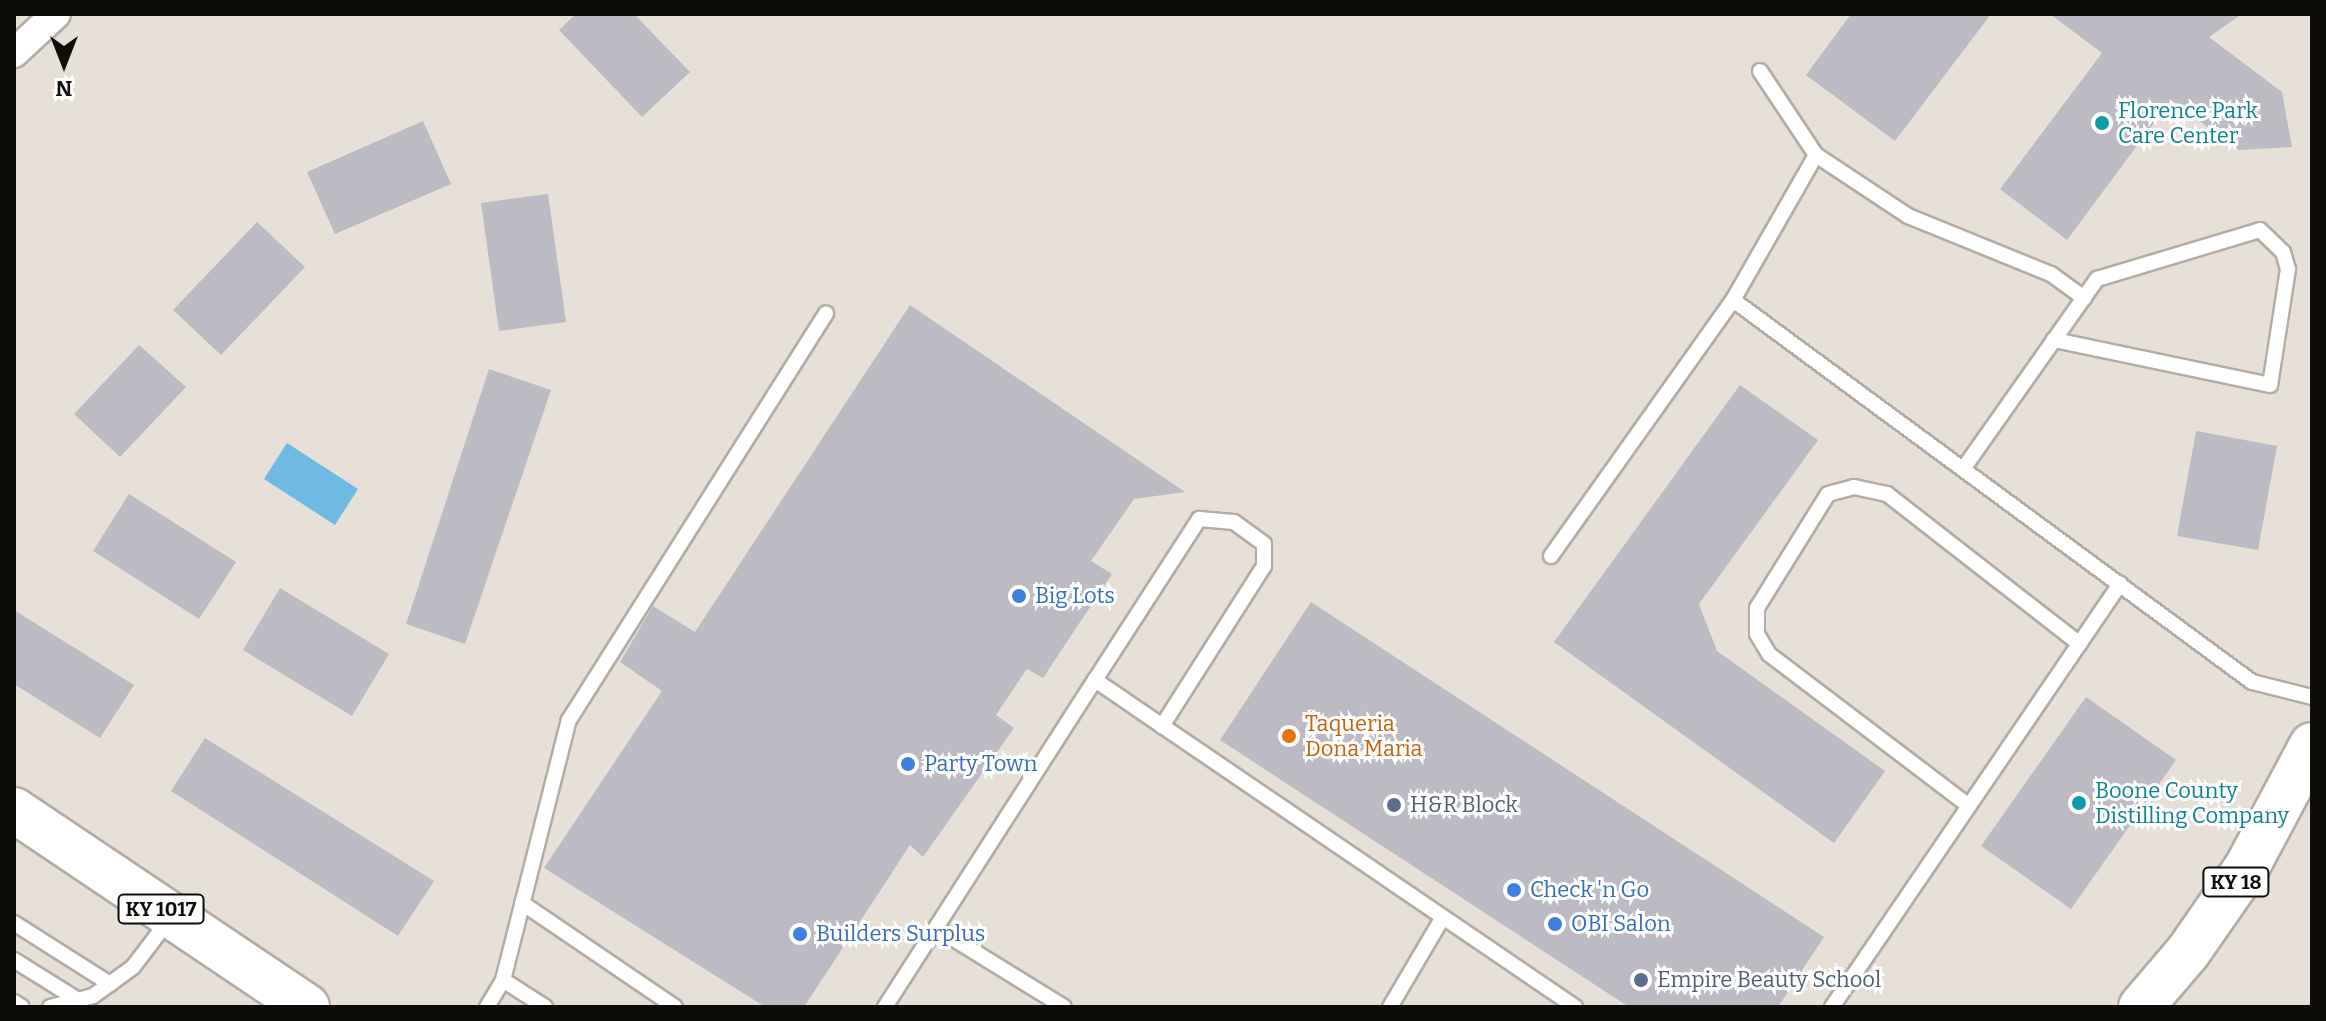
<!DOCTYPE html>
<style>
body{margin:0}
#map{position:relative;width:2326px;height:1021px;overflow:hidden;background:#e7e0d8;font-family:Bitter,serif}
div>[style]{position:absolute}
.water>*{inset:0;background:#6fbae0}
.building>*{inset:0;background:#bcbac3}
.roads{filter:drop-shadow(2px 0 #b2aca4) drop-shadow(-2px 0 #b2aca4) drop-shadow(0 2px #b2aca4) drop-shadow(0 -2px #b2aca4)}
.lane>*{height:14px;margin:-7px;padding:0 7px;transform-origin:7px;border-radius:7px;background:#fff}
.street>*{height:28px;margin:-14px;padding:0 14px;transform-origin:14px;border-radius:14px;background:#fff}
.primary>*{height:44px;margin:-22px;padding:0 22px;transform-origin:22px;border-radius:22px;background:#fff}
.dots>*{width:22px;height:22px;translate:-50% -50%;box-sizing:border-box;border:4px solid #fff;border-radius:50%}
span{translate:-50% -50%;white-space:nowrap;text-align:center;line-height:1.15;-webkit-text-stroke:6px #fff;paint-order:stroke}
.shield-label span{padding:2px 6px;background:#fff;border:2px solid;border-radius:6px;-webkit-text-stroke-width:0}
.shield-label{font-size:20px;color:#0f0d0a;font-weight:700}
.culture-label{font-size:22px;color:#0d838f}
.left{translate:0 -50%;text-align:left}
.shop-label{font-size:22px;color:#366cbe}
.food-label{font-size:22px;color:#c56008}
.service-label{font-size:22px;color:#4e5e75}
.frame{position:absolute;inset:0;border:16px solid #0f0d0a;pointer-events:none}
.north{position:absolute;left:24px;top:24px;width:80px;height:80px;-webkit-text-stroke:6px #fff;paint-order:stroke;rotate:180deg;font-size:22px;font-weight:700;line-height:32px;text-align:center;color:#0f0d0a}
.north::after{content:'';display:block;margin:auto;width:28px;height:36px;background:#0f0d0a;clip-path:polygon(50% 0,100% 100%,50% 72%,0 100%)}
</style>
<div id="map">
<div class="water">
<i style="clip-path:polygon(287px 443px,358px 489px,335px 525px,264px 479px)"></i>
</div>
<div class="building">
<i style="clip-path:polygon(576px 14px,634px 14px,690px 72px,642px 117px,559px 30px)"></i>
<i style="clip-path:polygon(1851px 14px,1991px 14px,1895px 141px,1806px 75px)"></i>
<i style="clip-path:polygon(2050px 14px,2242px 14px,2209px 37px,2282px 92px,2292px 147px,2239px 150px,2171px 100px,2067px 240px,2000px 189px,2102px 53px)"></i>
<i style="clip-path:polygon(423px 121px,451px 184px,335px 234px,307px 172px)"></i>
<i style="clip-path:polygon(548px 194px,566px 322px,499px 331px,481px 203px)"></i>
<i style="clip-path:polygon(257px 222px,305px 267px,221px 355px,173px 310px)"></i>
<i style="clip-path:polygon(910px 305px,1185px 492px,1134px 499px,1091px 561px,1112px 574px,1043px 678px,1027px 669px,996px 715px,1014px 728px,923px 857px,910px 845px,804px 1007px,765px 1007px,544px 868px,662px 691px,620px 662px,653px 606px,695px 632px)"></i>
<i style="clip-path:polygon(139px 345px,186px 387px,120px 457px,74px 414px)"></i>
<i style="clip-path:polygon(489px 369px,551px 390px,465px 644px,406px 624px)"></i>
<i style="clip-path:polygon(1740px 385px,1818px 440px,1699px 604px,1717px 651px,1885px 771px,1834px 843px,1554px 642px)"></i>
<i style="clip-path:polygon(2196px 431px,2277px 446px,2258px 550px,2177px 536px)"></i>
<i style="clip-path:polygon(129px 494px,236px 562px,199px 619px,93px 551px)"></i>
<i style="clip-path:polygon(280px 588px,389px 654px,352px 716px,243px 650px)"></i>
<i style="clip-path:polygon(1311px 602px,1824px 937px,1778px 1007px,1629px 1007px,1220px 740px)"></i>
<i style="clip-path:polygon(14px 610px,134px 685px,100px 738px,14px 684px)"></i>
<i style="clip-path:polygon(2086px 697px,2176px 760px,2071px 909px,1981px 846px)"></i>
<i style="clip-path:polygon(205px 738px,434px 881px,398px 936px,171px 791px)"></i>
</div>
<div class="roads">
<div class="lane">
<i style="left:1760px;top:71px;width:101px;rotate:56.3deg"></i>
<i style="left:1733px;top:300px;width:167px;rotate:-60.2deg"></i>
<i style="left:1816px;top:155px;width:110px;rotate:33.5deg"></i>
<i style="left:1908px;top:216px;width:154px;rotate:22.1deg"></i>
<i style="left:2051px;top:274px;width:41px;rotate:36deg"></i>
<i style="left:1963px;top:469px;width:158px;rotate:-54.8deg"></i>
<i style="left:2054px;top:340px;width:75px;rotate:-54.8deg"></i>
<i style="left:2097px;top:279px;width:170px;rotate:-16.7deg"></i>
<i style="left:2260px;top:230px;width:32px;rotate:44deg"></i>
<i style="left:2283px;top:252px;width:18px;rotate:74deg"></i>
<i style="left:2288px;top:269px;width:117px;rotate:98.8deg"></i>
<i style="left:2270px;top:385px;width:221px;rotate:-168.2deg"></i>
<i style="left:1551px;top:556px;width:314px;rotate:-54.6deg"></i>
<i style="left:1733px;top:300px;width:644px;rotate:36.35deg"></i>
<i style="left:2252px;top:682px;width:62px;rotate:14deg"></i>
<i style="left:1095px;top:680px;width:192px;rotate:-57.1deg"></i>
<i style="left:1199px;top:519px;width:35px;rotate:5deg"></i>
<i style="left:1234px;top:522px;width:37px;rotate:36deg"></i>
<i style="left:1264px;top:544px;width:22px;rotate:90deg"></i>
<i style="left:1264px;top:566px;width:190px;rotate:122.5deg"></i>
<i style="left:1969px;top:806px;width:251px;rotate:-142.8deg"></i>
<i style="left:1769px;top:654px;width:23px;rotate:-121deg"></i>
<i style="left:1757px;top:634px;width:26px;rotate:-90deg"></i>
<i style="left:1757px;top:608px;width:134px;rotate:-58.1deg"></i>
<i style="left:1828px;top:494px;width:27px;rotate:-15deg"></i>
<i style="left:1854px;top:487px;width:34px;rotate:12deg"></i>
<i style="left:1887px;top:494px;width:244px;rotate:37.9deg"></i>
<i style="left:522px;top:903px;width:185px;rotate:34.2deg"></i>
<i style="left:14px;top:923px;width:114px;rotate:32.4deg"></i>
<i style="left:936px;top:928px;width:150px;rotate:31.7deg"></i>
<i style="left:14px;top:960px;width:75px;rotate:32deg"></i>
<i style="left:503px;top:980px;width:50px;rotate:32.7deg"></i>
<i style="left:14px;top:1002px;width:9px;rotate:32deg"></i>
<i style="left:50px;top:1007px;width:44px;rotate:-14.3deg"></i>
<i style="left:93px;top:996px;width:49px;rotate:-35.9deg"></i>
<i style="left:133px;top:967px;width:58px;rotate:-52.7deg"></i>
<i style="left:487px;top:1007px;width:31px;rotate:-59deg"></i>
<i style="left:503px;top:980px;width:268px;rotate:-75.8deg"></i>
<i style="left:569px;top:720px;width:481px;rotate:-57.7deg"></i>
<i style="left:885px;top:1007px;width:389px;rotate:-57.3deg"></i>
<i style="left:1095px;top:680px;width:581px;rotate:34.26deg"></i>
<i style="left:1390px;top:1007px;width:104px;rotate:-59.5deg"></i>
<i style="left:1832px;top:1007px;width:512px;rotate:-55.75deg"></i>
</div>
<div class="street">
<i style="left:14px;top:53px;width:57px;rotate:-42.9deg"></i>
</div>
<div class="primary">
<i style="left:14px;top:810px;width:353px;rotate:33.9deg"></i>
<i style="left:2141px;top:1007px;width:72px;rotate:-49.5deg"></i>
<i style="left:2188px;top:952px;width:103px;rotate:-55.2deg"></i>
<i style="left:2247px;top:867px;width:138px;rotate:-62deg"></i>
</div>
</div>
<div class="dots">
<i style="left:2102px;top:123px;background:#0f9aa8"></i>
<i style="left:1019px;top:596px;background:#3f7fe0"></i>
<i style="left:1289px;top:736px;background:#e8710a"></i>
<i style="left:908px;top:764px;background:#3f7fe0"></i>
<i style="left:2079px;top:803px;background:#0f9aa8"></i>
<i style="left:1394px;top:805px;background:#5c6f8a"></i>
<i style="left:1514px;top:890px;background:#3f7fe0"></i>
<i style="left:1555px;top:924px;background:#3f7fe0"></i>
<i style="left:800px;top:934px;background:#3f7fe0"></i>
<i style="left:1641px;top:980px;background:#5c6f8a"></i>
</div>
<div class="shield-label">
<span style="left:2236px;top:882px">KY 18</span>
<span style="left:161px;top:909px">KY 1017</span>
</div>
<div class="culture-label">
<span class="left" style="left:2118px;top:123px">Florence Park<br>Care Center</span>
<span class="left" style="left:2095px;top:803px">Boone County<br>Distilling Company</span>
</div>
<div class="shop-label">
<span class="left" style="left:1035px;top:596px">Big Lots</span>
<span class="left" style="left:924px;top:764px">Party Town</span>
<span class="left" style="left:1530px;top:890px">Check 'n Go</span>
<span class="left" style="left:1571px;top:924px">OBI Salon</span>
<span class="left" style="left:816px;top:934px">Builders Surplus</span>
</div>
<div class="food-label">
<span class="left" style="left:1305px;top:736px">Taqueria<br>Dona Maria</span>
</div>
<div class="service-label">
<span class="left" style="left:1410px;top:805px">H&amp;R Block</span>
<span class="left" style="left:1657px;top:980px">Empire Beauty School</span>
</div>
<div class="frame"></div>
<div class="north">N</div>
</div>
